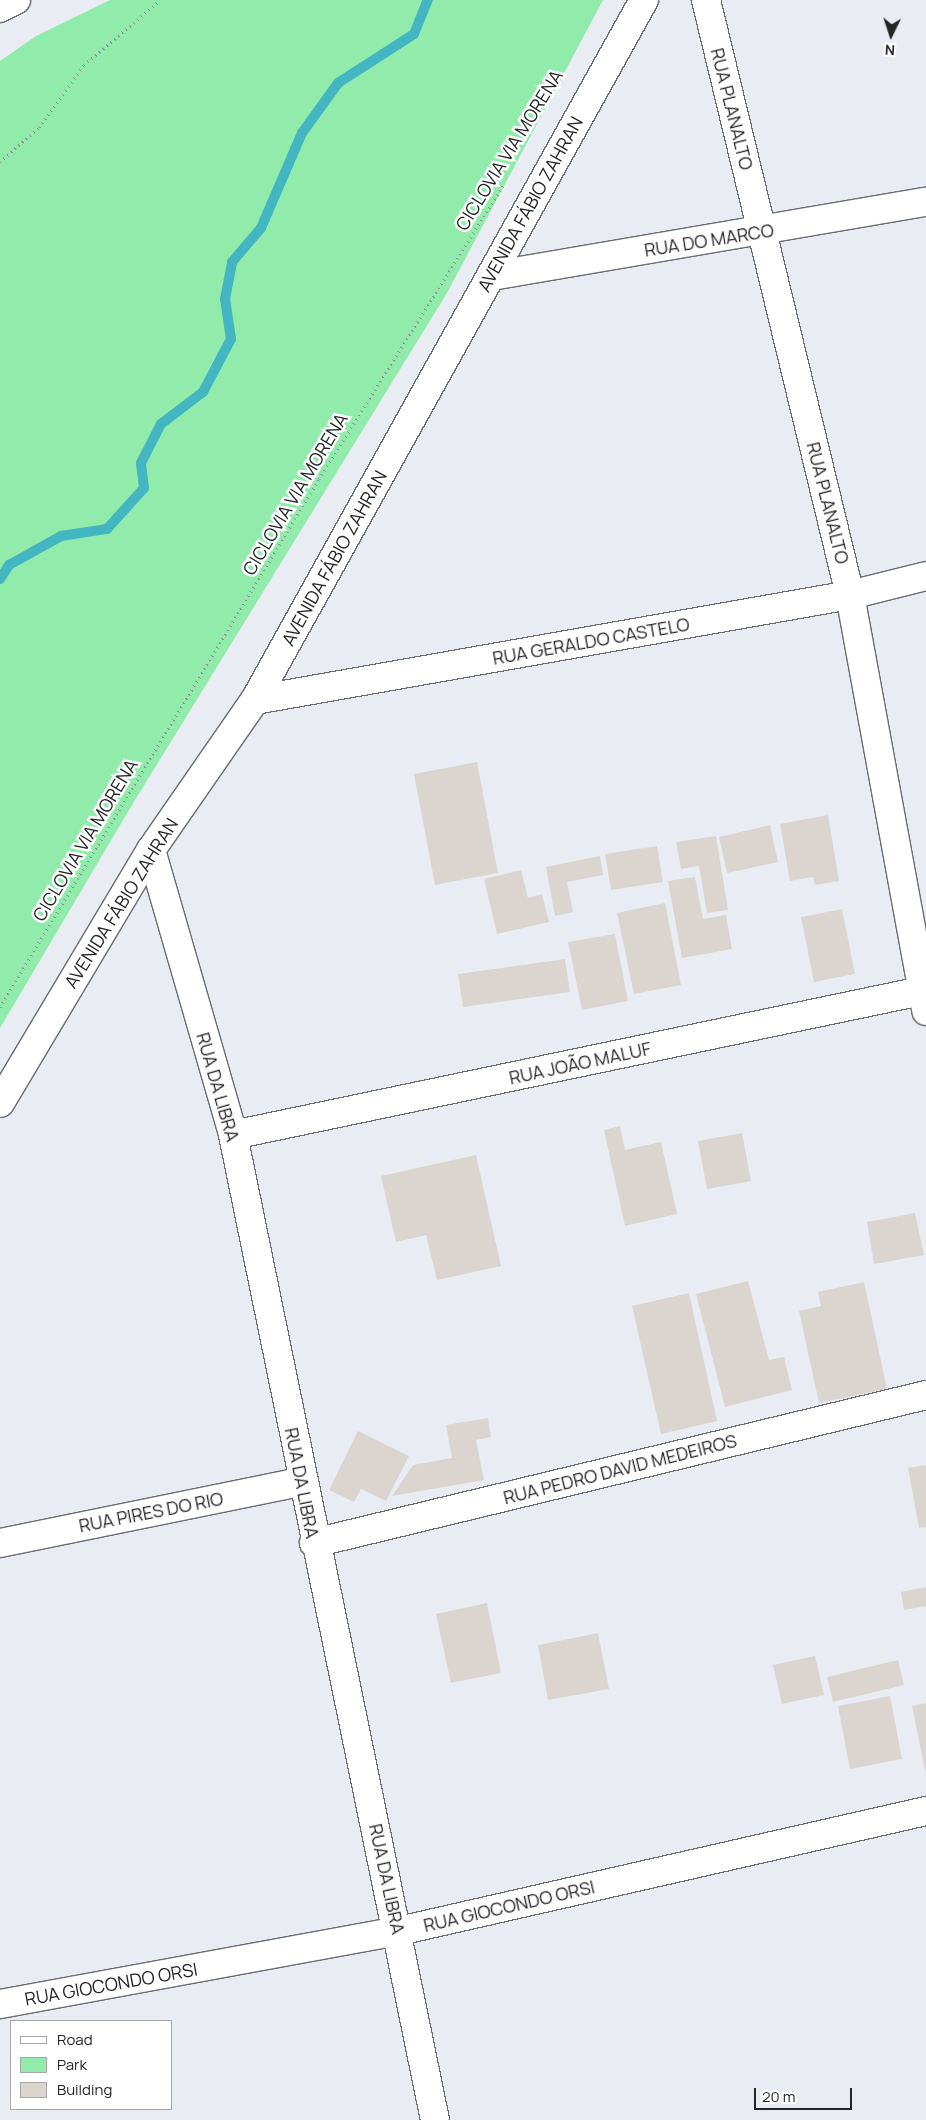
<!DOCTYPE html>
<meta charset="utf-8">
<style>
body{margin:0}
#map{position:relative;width:926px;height:2120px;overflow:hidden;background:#e9edf3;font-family:Manrope,sans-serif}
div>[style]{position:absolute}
.green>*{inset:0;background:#91ecac}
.stream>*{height:10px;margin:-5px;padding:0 5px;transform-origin:5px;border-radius:5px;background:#44b6c2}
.building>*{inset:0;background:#dbd5d0}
.path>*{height:3px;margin-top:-1.5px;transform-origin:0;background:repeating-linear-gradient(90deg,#8e9195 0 1px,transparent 0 5px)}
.roads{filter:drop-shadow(1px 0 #696c71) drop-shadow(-1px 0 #696c71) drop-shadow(0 1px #696c71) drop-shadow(0 -1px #696c71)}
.minor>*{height:28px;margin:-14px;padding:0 14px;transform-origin:14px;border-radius:14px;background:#fff}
.major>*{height:28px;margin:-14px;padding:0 14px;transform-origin:14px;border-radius:14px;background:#fff}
span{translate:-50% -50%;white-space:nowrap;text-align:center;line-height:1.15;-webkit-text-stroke:5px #fff;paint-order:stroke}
.street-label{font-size:18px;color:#232426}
.legend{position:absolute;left:10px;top:2020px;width:162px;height:90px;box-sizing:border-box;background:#fff;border:1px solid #a7a7a8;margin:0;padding:6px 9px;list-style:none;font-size:15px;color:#232426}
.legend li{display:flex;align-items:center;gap:10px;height:25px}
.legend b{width:25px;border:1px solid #a7a7a8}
.north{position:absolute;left:866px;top:10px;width:50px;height:50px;-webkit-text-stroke:4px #fff;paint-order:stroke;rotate:184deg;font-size:14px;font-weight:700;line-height:20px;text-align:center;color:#232426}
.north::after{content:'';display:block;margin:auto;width:18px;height:22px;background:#232426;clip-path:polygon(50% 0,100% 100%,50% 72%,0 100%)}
.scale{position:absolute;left:754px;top:2088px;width:98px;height:22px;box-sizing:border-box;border:2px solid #232426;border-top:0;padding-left:6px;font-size:15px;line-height:18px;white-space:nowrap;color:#232426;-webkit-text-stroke:4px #fff;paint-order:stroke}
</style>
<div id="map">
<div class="green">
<i style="clip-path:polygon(110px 0,603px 0,447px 293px,132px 805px,0 1028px,0 61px,36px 36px)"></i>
</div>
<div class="stream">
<i style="left:0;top:579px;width:17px;rotate:-57deg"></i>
<i style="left:9px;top:565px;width:60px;rotate:-29.1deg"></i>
<i style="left:61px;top:536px;width:47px;rotate:-8.7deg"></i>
<i style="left:107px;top:529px;width:55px;rotate:-47.9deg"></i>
<i style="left:144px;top:488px;width:25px;rotate:-97deg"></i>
<i style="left:141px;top:463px;width:44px;rotate:-62.9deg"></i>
<i style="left:161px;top:424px;width:53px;rotate:-37.3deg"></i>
<i style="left:203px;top:392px;width:60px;rotate:-62.2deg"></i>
<i style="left:231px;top:339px;width:40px;rotate:-98.5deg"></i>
<i style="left:225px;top:299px;width:38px;rotate:-79deg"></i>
<i style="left:232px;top:262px;width:45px;rotate:-49.5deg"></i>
<i style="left:261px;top:228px;width:103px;rotate:-66.7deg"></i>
<i style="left:302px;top:133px;width:62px;rotate:-54.2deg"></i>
<i style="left:338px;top:83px;width:90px;rotate:-32.8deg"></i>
<i style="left:414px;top:34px;width:37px;rotate:-68deg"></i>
</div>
<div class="building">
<i style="clip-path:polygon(477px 762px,498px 873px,435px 885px,414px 774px)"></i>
<i style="clip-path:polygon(828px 815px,839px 881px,815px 885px,813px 877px,790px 881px,780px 824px)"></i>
<i style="clip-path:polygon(770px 825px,778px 862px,727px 873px,719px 837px)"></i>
<i style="clip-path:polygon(716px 836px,728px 910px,707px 913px,699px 866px,681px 869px,676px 842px)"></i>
<i style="clip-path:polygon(657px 846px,663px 882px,611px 890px,605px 854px)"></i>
<i style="clip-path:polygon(600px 856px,603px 875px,567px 882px,573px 912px,555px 916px,546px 867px)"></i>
<i style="clip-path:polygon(521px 870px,528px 898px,542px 894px,549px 922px,497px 934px,484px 879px)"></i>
<i style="clip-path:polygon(695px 877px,703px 919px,726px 915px,732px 949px,682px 958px,668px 881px)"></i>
<i style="clip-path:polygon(665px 903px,681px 985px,634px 994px,617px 913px)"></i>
<i style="clip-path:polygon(842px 909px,855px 974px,814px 982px,801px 917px)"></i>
<i style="clip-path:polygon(615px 934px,628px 1001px,582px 1010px,568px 942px)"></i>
<i style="clip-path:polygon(565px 959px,570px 992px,463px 1007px,458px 974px)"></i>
<i style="clip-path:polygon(620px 1126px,625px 1150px,661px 1142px,677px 1214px,625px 1226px,604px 1130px)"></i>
<i style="clip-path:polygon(742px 1133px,751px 1181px,707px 1189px,698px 1141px)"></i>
<i style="clip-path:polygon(476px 1155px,501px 1266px,437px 1280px,426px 1235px,396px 1242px,381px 1176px)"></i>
<i style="clip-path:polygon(915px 1213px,924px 1255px,874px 1264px,867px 1222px)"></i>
<i style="clip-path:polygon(748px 1281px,769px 1360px,784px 1357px,792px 1390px,725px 1407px,696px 1294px)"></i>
<i style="clip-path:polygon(864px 1282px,887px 1389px,819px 1403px,799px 1311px,821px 1306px,818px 1292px)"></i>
<i style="clip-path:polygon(689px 1293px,717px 1421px,661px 1434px,632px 1306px)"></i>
<i style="clip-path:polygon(488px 1418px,491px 1437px,476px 1440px,484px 1480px,392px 1496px,413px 1465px,452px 1458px,446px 1425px)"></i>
<i style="clip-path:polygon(358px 1431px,409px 1456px,386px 1501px,361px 1489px,354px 1502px,329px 1490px)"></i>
<i style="clip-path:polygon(926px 1465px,926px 1527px,919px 1528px,908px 1468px)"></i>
<i style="clip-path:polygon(926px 1587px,926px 1606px,904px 1610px,901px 1592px)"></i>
<i style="clip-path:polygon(487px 1603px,501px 1673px,451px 1683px,436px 1614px)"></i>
<i style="clip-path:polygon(598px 1633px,609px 1689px,548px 1700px,538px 1645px)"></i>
<i style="clip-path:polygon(815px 1656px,824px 1695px,782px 1704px,773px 1665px)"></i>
<i style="clip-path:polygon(898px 1660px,904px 1685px,833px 1702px,827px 1677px)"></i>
<i style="clip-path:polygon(890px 1696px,902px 1759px,850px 1769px,838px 1706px)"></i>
<i style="clip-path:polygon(926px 1703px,926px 1770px,925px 1770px,912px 1706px)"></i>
</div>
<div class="path">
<i style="left:0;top:162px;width:52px;rotate:-41.9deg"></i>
<i style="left:39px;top:127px;width:77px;rotate:-54deg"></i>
<i style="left:84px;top:65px;width:100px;rotate:-40.5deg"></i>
<i style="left:0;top:1007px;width:617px;rotate:-58.86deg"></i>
<i style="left:319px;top:479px;width:350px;rotate:-57.9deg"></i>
</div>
<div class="roads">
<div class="minor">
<i style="left:706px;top:0;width:612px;rotate:76.4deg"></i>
<i style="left:850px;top:595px;width:423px;rotate:79.6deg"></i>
<i style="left:491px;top:276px;width:441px;rotate:-9.7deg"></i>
<i style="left:255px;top:700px;width:604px;rotate:-10.01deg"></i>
<i style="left:850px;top:595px;width:78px;rotate:-14deg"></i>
<i style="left:151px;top:850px;width:297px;rotate:73.9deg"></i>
<i style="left:233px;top:1135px;width:1005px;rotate:78.41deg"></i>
<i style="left:233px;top:1135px;width:708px;rotate:-11.82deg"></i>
<i style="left:0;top:1543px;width:307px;rotate:-11.5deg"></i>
<i style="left:314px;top:1543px;width:630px;rotate:-13.59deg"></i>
<i style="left:0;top:2004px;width:406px;rotate:-10.4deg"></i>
<i style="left:399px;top:1931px;width:540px;rotate:-12.83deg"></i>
</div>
<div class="major">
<i style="left:0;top:8px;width:18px;rotate:-27deg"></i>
<i style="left:0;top:1103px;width:295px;rotate:-59.2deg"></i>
<i style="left:151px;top:850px;width:183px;rotate:-55.3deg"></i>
<i style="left:255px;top:700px;width:801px;rotate:-60.94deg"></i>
</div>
</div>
<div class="street-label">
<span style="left:732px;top:109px;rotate:76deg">RUA PLANALTO</span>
<span style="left:509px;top:150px;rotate:-58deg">CICLOVIA VIA MORENA</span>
<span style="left:530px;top:204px;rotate:-61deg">AVENIDA FÁBIO ZAHRAN</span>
<span style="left:709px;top:240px;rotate:-9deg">RUA DO MARCO</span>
<span style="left:295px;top:494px;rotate:-59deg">CICLOVIA VIA MORENA</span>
<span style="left:828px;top:503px;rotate:76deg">RUA PLANALTO</span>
<span style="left:334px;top:558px;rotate:-61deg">AVENIDA FÁBIO ZAHRAN</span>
<span style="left:591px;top:641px;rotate:-10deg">RUA GERALDO CASTELO</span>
<span style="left:85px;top:840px;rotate:-59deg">CICLOVIA VIA MORENA</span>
<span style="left:121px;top:903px;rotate:-58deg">AVENIDA FÁBIO ZAHRAN</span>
<span style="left:580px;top:1063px;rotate:-12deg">RUA JOÃO MALUF</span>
<span style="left:218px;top:1087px;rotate:74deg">RUA DA LIBRA</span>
<span style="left:620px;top:1469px;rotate:-14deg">RUA PEDRO DAVID MEDEIROS</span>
<span style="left:302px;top:1483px;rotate:79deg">RUA DA LIBRA</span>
<span style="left:151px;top:1512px;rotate:-11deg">RUA PIRES DO RIO</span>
<span style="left:387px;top:1879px;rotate:78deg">RUA DA LIBRA</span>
<span style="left:509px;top:1906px;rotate:-13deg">RUA GIOCONDO ORSI</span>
<span style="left:111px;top:1984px;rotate:-10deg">RUA GIOCONDO ORSI</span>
</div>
<ul class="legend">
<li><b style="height:6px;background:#fff"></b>Road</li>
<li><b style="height:14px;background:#91ecac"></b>Park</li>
<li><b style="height:14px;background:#dbd5d0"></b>Building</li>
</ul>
<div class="north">N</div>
<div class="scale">20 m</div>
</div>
